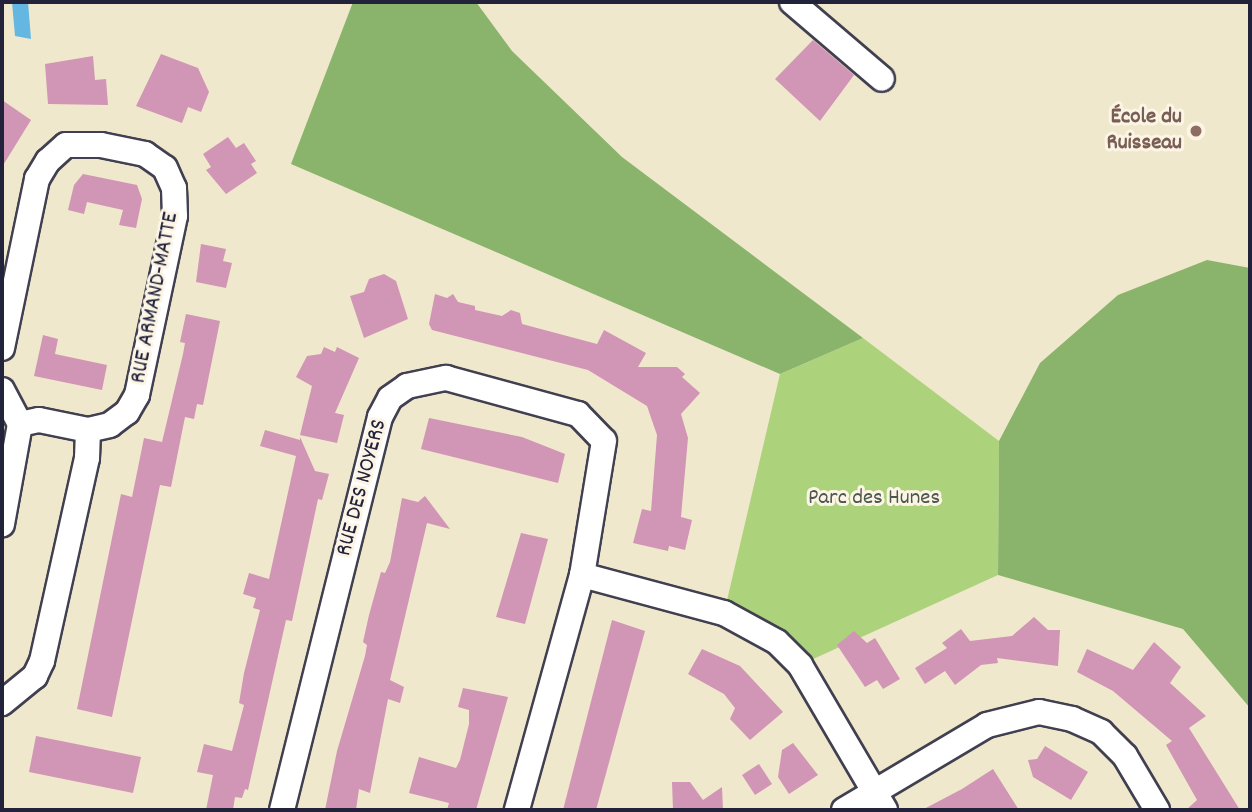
<!DOCTYPE html>
<meta charset="utf-8">
<style>
body{margin:0}
#map{position:relative;width:1252px;height:812px;overflow:hidden;background:#f0e8cc;font-family:Dekko,sans-serif}
div>[style]{position:absolute}
.green>*{inset:0;background:#add27c}
.forest>*{inset:0;background:#8ab46c}
.water>*{inset:0;background:#64b7e0}
.building>*{inset:0;background:#d195b5}
.roads{filter:drop-shadow(2px 0 #414051) drop-shadow(-2px 0 #414051) drop-shadow(0 2px #414051) drop-shadow(0 -2px #414051)}
.minor>*{height:24px;margin:-12px;padding:0 12px;transform-origin:12px;border-radius:12px;background:#fff}
.dots>*{width:19px;height:19px;translate:-50% -50%;box-sizing:border-box;border:4px solid #fcf5e5;border-radius:50%}
span{translate:-50% -50%;white-space:nowrap;text-align:center;line-height:1.15;-webkit-text-stroke:6px #fcf5e5;paint-order:stroke}
.education-label{font-size:23px;color:#785e54;font-weight:700}
.right{translate:-100% -50%;text-align:right}
.street-label{font-size:23px;color:#22223b}
.park-label{font-size:23px;color:#4c574e}
.frame{position:absolute;inset:0;border:4px solid #22223b;pointer-events:none}
</style>
<div id="map">
<div class="green">
<i style="clip-path:polygon(863px 338px,999px 441px,998px 575px,800px 665px,724px 613px,780px 374px)"></i>
</div>
<div class="forest">
<i style="clip-path:polygon(353px 2px,476px 2px,512px 51px,622px 157px,863px 338px,780px 374px,291px 164px)"></i>
<i style="clip-path:polygon(1207px 260px,1250px 268px,1250px 708px,1183px 629px,998px 575px,999px 441px,1040px 363px,1118px 295px)"></i>
</div>
<div class="water">
<i style="clip-path:polygon(12px 2px,28px 2px,31px 39px,15px 36px)"></i>
</div>
<div class="building">
<i style="clip-path:polygon(813px 40px,854px 75px,820px 121px,775px 79px)"></i>
<i style="clip-path:polygon(161px 54px,198px 68px,209px 92px,201px 112px,188px 107px,182px 123px,136px 106px)"></i>
<i style="clip-path:polygon(93px 56px,95px 80px,106px 79px,108px 105px,48px 104px,45px 64px)"></i>
<i style="clip-path:polygon(2px 100px,31px 120px,2px 167px)"></i>
<i style="clip-path:polygon(228px 137px,236px 148px,244px 143px,256px 161px,251px 164px,257px 173px,226px 194px,206px 170px,211px 167px,203px 154px)"></i>
<i style="clip-path:polygon(83px 174px,137px 185px,142px 199px,136px 228px,119px 225px,123px 210px,87px 202px,84px 214px,68px 210px,74px 185px)"></i>
<i style="clip-path:polygon(201px 244px,226px 249px,223px 261px,232px 263px,226px 288px,196px 282px)"></i>
<i style="clip-path:polygon(384px 274px,396px 281px,408px 319px,364px 338px,350px 296px,364px 292px,369px 279px)"></i>
<i style="clip-path:polygon(435px 294px,447px 298px,453px 294px,458px 302px,475px 306px,475px 310px,502px 316px,511px 310px,520px 313px,522px 324px,597px 344px,604px 330px,646px 353px,638px 367px,677px 367px,685px 374px,682px 377px,700px 393px,681px 414px,688px 438px,681px 517px,692px 520px,685px 550px,669px 546px,668px 551px,633px 543px,642px 509px,651px 511px,657px 435px,647px 406px,588px 370px,432px 330px,429px 324px)"></i>
<i style="clip-path:polygon(186px 314px,220px 321px,203px 405px,197px 404px,194px 419px,185px 417px,171px 487px,160px 485px,112px 717px,77px 709px,121px 494px,132px 497px,144px 438px,162px 442px,183px 354px,185px 343px,180px 342px)"></i>
<i style="clip-path:polygon(43px 335px,58px 339px,55px 354px,107px 365px,102px 390px,34px 376px)"></i>
<i style="clip-path:polygon(324px 347px,335px 352px,337px 347px,359px 358px,335px 413px,344px 415px,337px 443px,300px 435px,312px 386px,296px 377px,307px 356px,321px 354px)"></i>
<i style="clip-path:polygon(429px 418px,522px 437px,565px 454px,558px 483px,421px 449px)"></i>
<i style="clip-path:polygon(265px 430px,300px 440px,300px 437px,315px 471px,329px 474px,322px 500px,318px 499px,292px 621px,286px 620px,248px 790px,245px 789px,242px 798px,235px 797px,233px 810px,206px 810px,213px 775px,197px 772px,204px 744px,232px 751px,244px 705px,239px 703px,244px 673px,260px 610px,253px 608px,256px 598px,243px 594px,249px 573px,269px 579px,296px 456px,260px 446px)"></i>
<i style="clip-path:polygon(425px 496px,450px 529px,427px 523px,390px 680px,404px 687px,400px 703px,388px 699px,370px 793px,359px 789px,356px 810px,325px 810px,337px 751px,365px 656px,367px 645px,363px 642px,369px 615px,381px 572px,385px 573px,390px 562px,402px 498px,418px 502px)"></i>
<i style="clip-path:polygon(521px 533px,548px 539px,525px 624px,496px 617px)"></i>
<i style="clip-path:polygon(1034px 617px,1048px 630px,1060px 630px,1058px 666px,997px 658px,998px 663px,981px 665px,955px 685px,945px 671px,925px 684px,915px 668px,947px 648px,942px 643px,961px 629px,970px 641px,1012px 636px)"></i>
<i style="clip-path:polygon(612px 620px,645px 631px,596px 810px,563px 810px)"></i>
<i style="clip-path:polygon(854px 631px,867px 643px,875px 638px,900px 679px,883px 689px,877px 680px,865px 687px,837px 645px)"></i>
<i style="clip-path:polygon(1154px 642px,1181px 667px,1170px 683px,1206px 716px,1189px 728px,1240px 810px,1186px 810px,1197px 800px,1166px 745px,1172px 741px,1113px 691px,1077px 672px,1087px 649px,1133px 670px)"></i>
<i style="clip-path:polygon(702px 649px,740px 666px,783px 712px,750px 740px,730px 719px,735px 708px,724px 694px,688px 674px)"></i>
<i style="clip-path:polygon(463px 688px,508px 697px,476px 810px,447px 810px,449px 803px,409px 793px,419px 757px,456px 768px,460px 760px,469px 724px,469px 710px,458px 707px)"></i>
<i style="clip-path:polygon(36px 736px,141px 757px,133px 793px,29px 772px)"></i>
<i style="clip-path:polygon(793px 743px,818px 775px,789px 794px,778px 777px,782px 750px)"></i>
<i style="clip-path:polygon(1045px 746px,1088px 772px,1071px 800px,1033px 777px,1028px 760px,1037px 759px)"></i>
<i style="clip-path:polygon(759px 764px,772px 784px,755px 795px,742px 775px)"></i>
<i style="clip-path:polygon(993px 769px,1019px 810px,922px 810px,962px 789px)"></i>
<i style="clip-path:polygon(672px 782px,690px 782px,703px 800px,722px 787px,723px 810px,673px 810px)"></i>
</div>
<div class="roads">
<div class="minor">
<i style="left:792px;top:2px;width:118px;rotate:40.5deg"></i>
<i style="left:2px;top:348px;width:173px;rotate:-78.3deg"></i>
<i style="left:37px;top:179px;width:21px;rotate:-59deg"></i>
<i style="left:48px;top:161px;width:24px;rotate:-42deg"></i>
<i style="left:66px;top:145px;width:35px"></i>
<i style="left:101px;top:145px;width:45px;rotate:11.6deg"></i>
<i style="left:145px;top:154px;width:24px;rotate:35deg"></i>
<i style="left:165px;top:168px;width:22px;rotate:66deg"></i>
<i style="left:174px;top:188px;width:28px;rotate:88deg"></i>
<i style="left:175px;top:216px;width:183px;rotate:102deg"></i>
<i style="left:137px;top:395px;width:20px;rotate:120deg"></i>
<i style="left:127px;top:412px;width:21px;rotate:143deg"></i>
<i style="left:110px;top:425px;width:23px;rotate:167deg"></i>
<i style="left:88px;top:430px;width:28px;rotate:92deg"></i>
<i style="left:87px;top:458px;width:208px;rotate:102.5deg"></i>
<i style="left:42px;top:661px;width:17px;rotate:115deg"></i>
<i style="left:35px;top:676px;width:43px;rotate:140.7deg"></i>
<i style="left:2px;top:390px;width:38px;rotate:62deg"></i>
<i style="left:20px;top:424px;width:102px;rotate:100.2deg"></i>
<i style="left:20px;top:424px;width:19px;rotate:-12deg"></i>
<i style="left:39px;top:420px;width:50px;rotate:11.5deg"></i>
<i style="left:582px;top:575px;width:147px;rotate:15deg"></i>
<i style="left:724px;top:613px;width:60px;rotate:28.7deg"></i>
<i style="left:777px;top:642px;width:33px;rotate:45deg"></i>
<i style="left:800px;top:665px;width:168px;rotate:59.6deg"></i>
<i style="left:282px;top:810px;width:405px;rotate:-76deg"></i>
<i style="left:380px;top:417px;width:21px;rotate:-62deg"></i>
<i style="left:390px;top:398px;width:21px;rotate:-35deg"></i>
<i style="left:407px;top:386px;width:40px;rotate:-12deg"></i>
<i style="left:446px;top:378px;width:137px;rotate:15.3deg"></i>
<i style="left:578px;top:414px;width:37px;rotate:46deg"></i>
<i style="left:604px;top:441px;width:136px;rotate:99.3deg"></i>
<i style="left:582px;top:575px;width:244px;rotate:105.5deg"></i>
<i style="left:844px;top:810px;width:166px;rotate:-30.7deg"></i>
<i style="left:987px;top:725px;width:54px;rotate:-14deg"></i>
<i style="left:1039px;top:712px;width:34px;rotate:12deg"></i>
<i style="left:1072px;top:719px;width:32px;rotate:24deg"></i>
<i style="left:1101px;top:732px;width:34px;rotate:45deg"></i>
<i style="left:1125px;top:756px;width:63px;rotate:59.3deg"></i>
</div>
</div>
<div class="dots">
<i style="left:1196px;top:131px;background:#8d6e63"></i>
</div>
<div class="education-label">
<span class="right" style="left:1182px;top:131px">École du<br>Ruisseau</span>
</div>
<div class="street-label">
<span style="left:156px;top:298px;rotate:-79deg">RUE ARMAND-MATTE</span>
<span style="left:363px;top:488px;rotate:-75deg">RUE DES NOYERS</span>
</div>
<div class="park-label">
<span style="left:874px;top:499px">Parc des Hunes</span>
</div>
<div class="frame"></div>
</div>
